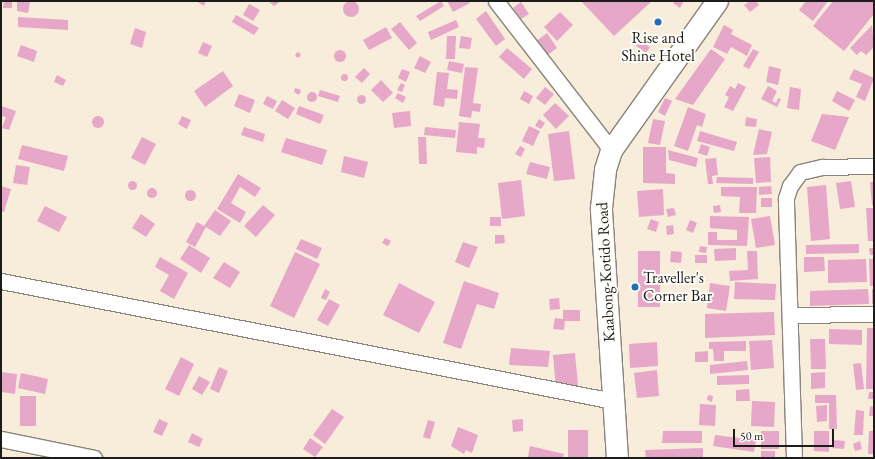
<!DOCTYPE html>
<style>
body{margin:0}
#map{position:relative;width:875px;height:459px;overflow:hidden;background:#f8ecda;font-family:"EB Garamond",serif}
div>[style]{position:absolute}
.building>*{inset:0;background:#e6a7c9}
.round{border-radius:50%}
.roads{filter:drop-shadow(1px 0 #8a847b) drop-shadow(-1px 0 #8a847b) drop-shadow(0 1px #8a847b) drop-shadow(0 -1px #8a847b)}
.minor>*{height:15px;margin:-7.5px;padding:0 7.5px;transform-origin:7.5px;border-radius:7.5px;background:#fff}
.secondary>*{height:21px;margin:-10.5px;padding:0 10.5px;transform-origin:10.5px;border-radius:10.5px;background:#fff}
.dots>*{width:11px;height:11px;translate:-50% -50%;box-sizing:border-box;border:2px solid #fdfcf7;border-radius:50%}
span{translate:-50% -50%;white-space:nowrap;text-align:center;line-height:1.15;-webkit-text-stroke:4px #fdfcf7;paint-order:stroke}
.poi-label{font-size:16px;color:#1c1c1c}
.left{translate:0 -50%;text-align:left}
.street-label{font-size:16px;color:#1c1c1c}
.frame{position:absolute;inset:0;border:2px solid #1c1c1c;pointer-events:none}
.scale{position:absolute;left:733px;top:429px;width:101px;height:18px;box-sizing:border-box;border:2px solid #1c1c1c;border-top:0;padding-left:5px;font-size:12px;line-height:14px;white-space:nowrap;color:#1c1c1c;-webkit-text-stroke:3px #fdfcf7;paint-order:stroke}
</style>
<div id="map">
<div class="building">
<i class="round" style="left:343px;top:1px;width:16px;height:16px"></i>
<i style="clip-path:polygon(4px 1px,12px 1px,12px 8px,3px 8px)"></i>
<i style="clip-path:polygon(17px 1px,30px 2px,28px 13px,17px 11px)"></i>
<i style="clip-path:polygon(196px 1px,206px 1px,204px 6px)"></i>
<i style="clip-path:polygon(268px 1px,281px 1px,274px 6px)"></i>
<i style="clip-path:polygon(441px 1px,444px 6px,420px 21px,416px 16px)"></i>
<i style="clip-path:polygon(447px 1px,469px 1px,470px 3px,453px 12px)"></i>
<i style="clip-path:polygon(581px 1px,652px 1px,614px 36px)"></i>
<i style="clip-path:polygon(674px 1px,684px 1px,680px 8px,673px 3px)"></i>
<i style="clip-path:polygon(750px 1px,756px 1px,759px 5px,750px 12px,744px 5px)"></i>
<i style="clip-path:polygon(806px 1px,828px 1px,813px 21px,799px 10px)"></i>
<i style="clip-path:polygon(833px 1px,874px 1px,874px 14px,844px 51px,813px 26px)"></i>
<i style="clip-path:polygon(521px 2px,529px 14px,521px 19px,513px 8px)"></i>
<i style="clip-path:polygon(249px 4px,260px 10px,253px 21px,243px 15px)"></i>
<i style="clip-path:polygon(486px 11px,505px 39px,496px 46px,476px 19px)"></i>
<i style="clip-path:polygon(560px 12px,573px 25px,557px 41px,544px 27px)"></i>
<i style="clip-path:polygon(236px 15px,259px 28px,254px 35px,232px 22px)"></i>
<i style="clip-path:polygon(18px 17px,68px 20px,68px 30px,18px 27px)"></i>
<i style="clip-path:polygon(456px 20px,459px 27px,431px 40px,428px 32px)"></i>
<i style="clip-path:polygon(400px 22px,417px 43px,409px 50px,391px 29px)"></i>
<i style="clip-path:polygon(724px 25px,733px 30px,731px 34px,752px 45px,747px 56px,731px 47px,727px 54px,713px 47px)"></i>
<i style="clip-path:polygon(872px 25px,874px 47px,866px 55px,861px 51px,857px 55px,850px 48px)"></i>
<i style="clip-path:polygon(386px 27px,392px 38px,369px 50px,363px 40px)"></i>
<i style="clip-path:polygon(135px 28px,146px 32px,142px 48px,130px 44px)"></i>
<i style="clip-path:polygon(547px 33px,557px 48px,546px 56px,535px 42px)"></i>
<i style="clip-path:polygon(447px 36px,456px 36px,455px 59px,446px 59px)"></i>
<i style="clip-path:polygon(461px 36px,472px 38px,470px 49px,459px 48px)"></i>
<i style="clip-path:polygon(635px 37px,650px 47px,646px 53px,631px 42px)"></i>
<i style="clip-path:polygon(203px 42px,212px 46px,207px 57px,198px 53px)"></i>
<i style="clip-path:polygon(21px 45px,37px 51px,34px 62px,17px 56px)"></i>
<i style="clip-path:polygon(507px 48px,532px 69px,524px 79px,499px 57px)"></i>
<i style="clip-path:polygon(711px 49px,725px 59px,693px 105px,675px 99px)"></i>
<i style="clip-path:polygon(753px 49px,759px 52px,749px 69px,743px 66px)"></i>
<i class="round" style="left:334px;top:50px;width:12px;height:12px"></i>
<i style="clip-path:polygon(297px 52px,301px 54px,299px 58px,295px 56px)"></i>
<i style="clip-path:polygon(420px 56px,431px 62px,425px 73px,414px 68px)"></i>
<i style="clip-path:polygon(449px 61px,464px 64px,462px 73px,447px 70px)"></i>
<i style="clip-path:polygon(769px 66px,781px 69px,778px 85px,766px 82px)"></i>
<i style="clip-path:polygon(465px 67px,478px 68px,473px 103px,481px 104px,480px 112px,472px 111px,471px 118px,459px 116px)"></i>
<i style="clip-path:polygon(364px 68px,370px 74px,362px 83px,355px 77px)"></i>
<i style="clip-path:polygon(402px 69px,410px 72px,406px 82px,398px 78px)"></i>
<i style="clip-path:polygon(854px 69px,874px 78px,865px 101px,856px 97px,862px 84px,849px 79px)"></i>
<i style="clip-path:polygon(223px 71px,233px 86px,205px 107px,194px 91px)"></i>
<i style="clip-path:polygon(437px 72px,449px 73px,447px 89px,458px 90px,457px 99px,445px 98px,444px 107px,433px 105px)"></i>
<i class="round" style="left:340.5px;top:73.5px;width:7px;height:7px"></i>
<i style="clip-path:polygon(57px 75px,66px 80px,63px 86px,54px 82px)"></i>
<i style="clip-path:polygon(381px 80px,393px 93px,383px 102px,371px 90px)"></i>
<i style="clip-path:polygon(401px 83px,405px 85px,402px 92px,397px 90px)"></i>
<i style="clip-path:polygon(738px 83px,746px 87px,733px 111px,724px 107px,729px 97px,725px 95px,730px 86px,735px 89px)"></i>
<i style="clip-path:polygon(768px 86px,777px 91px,772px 101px,776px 103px,778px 98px,781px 99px,777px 107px,761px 99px)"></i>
<i style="clip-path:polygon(545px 87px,554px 94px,545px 105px,536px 98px)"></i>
<i style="clip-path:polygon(790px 87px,801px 89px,799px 110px,787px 108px)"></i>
<i style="clip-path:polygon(295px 88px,301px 90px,299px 95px,294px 92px)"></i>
<i style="clip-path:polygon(320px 90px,340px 96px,338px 102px,318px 96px)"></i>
<i style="clip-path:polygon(524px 91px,533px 96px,529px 104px,520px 99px)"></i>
<i style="clip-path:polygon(837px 91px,855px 100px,849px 111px,832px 101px)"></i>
<i class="round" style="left:307px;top:92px;width:10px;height:10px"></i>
<i style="clip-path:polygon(398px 93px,406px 97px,403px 103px,395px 98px)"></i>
<i style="clip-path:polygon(239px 94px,255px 100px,250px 113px,234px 106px)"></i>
<i class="round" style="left:356.5px;top:94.5px;width:9px;height:9px"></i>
<i style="clip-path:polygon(267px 96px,277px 101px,273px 109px,263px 104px)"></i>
<i style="clip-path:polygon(665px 98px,672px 101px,665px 116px,658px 112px)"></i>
<i style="clip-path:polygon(282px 100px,295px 108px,288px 119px,275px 111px)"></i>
<i style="clip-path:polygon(555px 103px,569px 116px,556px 129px,543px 115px)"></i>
<i style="clip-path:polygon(1px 106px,16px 111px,9px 130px,2px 128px,6px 117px,1px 116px)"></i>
<i style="clip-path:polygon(299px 106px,324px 115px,320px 124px,296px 114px)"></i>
<i style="clip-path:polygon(688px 107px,706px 114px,702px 127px,697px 125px,688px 151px,674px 146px)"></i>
<i style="clip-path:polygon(410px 111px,411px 126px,394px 128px,392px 113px)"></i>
<i style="clip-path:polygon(822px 114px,849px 117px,835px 150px,811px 141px)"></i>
<i class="round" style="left:92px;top:116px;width:12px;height:12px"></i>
<i style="clip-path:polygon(182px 116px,191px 120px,187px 129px,178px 124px)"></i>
<i style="clip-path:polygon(746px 117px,757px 119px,756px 127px,745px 126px)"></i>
<i style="clip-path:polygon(539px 119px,545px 123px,541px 129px,535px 126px)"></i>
<i style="clip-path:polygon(653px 119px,665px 121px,660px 145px,648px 143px)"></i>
<i style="clip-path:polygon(459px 122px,480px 124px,478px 138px,485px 138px,484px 148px,477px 147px,477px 154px,456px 152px)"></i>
<i style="clip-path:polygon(529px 126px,540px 131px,533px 146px,522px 141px)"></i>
<i style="clip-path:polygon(244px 127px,265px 134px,263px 142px,241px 135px)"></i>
<i style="clip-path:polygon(425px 127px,456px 130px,455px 138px,424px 135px)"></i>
<i style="clip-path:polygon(759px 129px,772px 132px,767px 154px,753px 155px)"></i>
<i style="clip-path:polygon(569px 131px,575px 179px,554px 181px,548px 134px)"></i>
<i style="clip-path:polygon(700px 131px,737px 142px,734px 151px,697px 141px)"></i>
<i style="clip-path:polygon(142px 137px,156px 144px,145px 165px,131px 158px)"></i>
<i style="clip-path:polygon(418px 137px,426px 137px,427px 164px,419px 164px)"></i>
<i style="clip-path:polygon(286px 138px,327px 150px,322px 165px,281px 152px)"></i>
<i style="clip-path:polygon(701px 144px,710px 147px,707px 156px,698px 153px)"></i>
<i style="clip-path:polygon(22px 145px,68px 156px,64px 171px,18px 159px)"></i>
<i style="clip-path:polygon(520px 146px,525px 149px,521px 157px,515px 154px)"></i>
<i style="clip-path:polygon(643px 147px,666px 147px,666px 173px,675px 174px,675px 184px,643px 183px)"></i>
<i style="clip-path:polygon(668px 150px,698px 158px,696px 167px,669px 160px)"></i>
<i style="clip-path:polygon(344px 156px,368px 162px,364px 178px,341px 172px)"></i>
<i style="clip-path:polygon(770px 157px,771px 182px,756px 183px,754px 158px)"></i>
<i style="clip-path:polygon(716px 158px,718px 175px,712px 176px,713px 184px,708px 184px,705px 159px)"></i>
<i style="clip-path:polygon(530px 162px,550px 167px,547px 179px,526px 174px)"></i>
<i style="clip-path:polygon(16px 165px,30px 167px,27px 185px,13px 183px)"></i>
<i style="clip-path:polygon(238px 174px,261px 188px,255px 197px,240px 187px,231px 203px,246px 212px,240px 223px,217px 209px)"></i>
<i style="clip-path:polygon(717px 177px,753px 178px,753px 184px,716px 183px)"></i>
<i style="clip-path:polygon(521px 180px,525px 216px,502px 219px,498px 183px)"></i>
<i class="round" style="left:127.5px;top:180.5px;width:9px;height:9px"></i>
<i style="clip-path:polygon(851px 181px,855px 207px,840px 209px,836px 183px)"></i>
<i style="clip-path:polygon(870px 182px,874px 182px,874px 205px,872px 205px)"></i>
<i style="clip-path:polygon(826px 185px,830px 239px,811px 241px,807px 187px)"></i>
<i style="clip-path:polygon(1px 186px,11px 189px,4px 212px,1px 211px)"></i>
<i style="clip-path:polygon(771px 186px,772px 194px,759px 195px,759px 187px)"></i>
<i style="clip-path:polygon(721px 187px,757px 187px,756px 213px,739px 213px,740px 197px,721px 196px)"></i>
<i class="round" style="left:147px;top:188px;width:10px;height:10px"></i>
<i style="clip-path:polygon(663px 189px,664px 215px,639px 217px,637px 191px)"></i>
<i class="round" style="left:184.5px;top:189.5px;width:11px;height:11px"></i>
<i style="clip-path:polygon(761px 198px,772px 198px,772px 207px,761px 207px)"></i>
<i style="clip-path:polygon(263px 205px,275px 215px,256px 237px,244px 226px)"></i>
<i style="clip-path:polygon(720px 205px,721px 212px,714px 213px,713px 206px)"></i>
<i style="clip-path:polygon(45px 206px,67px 217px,59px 232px,37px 221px)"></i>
<i style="clip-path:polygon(674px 208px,676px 215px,668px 217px,666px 209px)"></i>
<i style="clip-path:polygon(866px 208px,874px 208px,874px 241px,868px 241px)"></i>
<i style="clip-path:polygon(215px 210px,231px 221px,220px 236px,206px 227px,195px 247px,186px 242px,197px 222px,204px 226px)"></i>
<i style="clip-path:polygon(141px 214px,155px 224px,146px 237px,132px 228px)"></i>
<i style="clip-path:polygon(710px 216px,749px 217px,747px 246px,708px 245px,708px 232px,717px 232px,717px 240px,737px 240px,737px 230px,710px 228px)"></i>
<i style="clip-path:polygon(770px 216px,775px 245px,756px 248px,751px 219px)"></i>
<i style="clip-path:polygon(490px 217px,501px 217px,501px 226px,490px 226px)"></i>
<i style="clip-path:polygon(651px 219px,659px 222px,656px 232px,647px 229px)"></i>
<i style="clip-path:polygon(690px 220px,697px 223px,693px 233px,686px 230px)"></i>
<i style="clip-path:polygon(673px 225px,674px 234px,667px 235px,666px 226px)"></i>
<i style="clip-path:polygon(495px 235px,504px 235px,505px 243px,495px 244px)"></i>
<i style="clip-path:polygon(385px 238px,391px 241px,388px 246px,382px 243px)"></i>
<i style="clip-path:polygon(301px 239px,322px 248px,317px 259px,296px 249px)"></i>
<i style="clip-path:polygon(463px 242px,478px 247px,469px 268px,455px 262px)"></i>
<i style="clip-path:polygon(859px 244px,859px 253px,806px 254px,806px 245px)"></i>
<i style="clip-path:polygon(189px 245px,210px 258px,201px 273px,180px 259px)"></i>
<i style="clip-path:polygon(700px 246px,707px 247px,706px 253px,699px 252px)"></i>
<i style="clip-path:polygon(736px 248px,736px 260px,715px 261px,714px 249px)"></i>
<i style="clip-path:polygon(869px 248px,874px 248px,874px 255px,870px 255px)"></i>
<i style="clip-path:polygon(638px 251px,660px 251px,660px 307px,638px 307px)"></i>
<i style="clip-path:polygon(671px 251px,682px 252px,681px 263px,670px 262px)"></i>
<i style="clip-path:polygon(747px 251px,757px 251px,758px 279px,730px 281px,729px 271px,748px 270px)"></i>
<i style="clip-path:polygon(295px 252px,320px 264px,294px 318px,270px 306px)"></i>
<i style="clip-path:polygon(695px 255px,707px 255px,707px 263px,695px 263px)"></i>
<i style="clip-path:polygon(160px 257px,188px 273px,174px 299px,160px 291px,169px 275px,155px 267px)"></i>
<i style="clip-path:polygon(804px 257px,824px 257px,825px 271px,804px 272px)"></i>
<i style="clip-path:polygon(866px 259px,867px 282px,828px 283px,828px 260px)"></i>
<i style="clip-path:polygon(869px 259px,874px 259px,874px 286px,870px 286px)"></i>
<i style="clip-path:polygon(224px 262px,240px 272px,230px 288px,213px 278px)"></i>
<i style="clip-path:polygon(464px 281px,499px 293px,494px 309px,477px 304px,461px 349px,443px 343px)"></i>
<i style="clip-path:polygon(735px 282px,776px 284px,775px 300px,734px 299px)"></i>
<i style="clip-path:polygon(399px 283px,435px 302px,419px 333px,383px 315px)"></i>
<i style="clip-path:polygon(710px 283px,730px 286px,726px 311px,707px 308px)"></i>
<i style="clip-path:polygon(325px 289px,330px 292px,326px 300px,321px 298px)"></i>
<i style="clip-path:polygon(868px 289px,869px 304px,810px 306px,810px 291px)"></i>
<i style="clip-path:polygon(872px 289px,874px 289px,874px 304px,872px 304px)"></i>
<i style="clip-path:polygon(559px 298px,560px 309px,550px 310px,549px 299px)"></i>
<i style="clip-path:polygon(329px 299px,340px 305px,328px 326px,317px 320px)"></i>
<i style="clip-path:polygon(563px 310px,580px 310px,580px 321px,565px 321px,564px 330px,553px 329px,555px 318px,563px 319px)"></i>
<i style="clip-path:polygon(774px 312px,775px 335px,705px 338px,705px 314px)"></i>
<i style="clip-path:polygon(867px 328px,874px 328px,874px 389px,866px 389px)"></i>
<i style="clip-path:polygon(829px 329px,862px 330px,862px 345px,829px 344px)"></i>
<i style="clip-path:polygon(810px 339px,825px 339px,826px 369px,811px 369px)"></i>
<i style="clip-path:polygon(772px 340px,774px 368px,751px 370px,749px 341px)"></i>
<i style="clip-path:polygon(746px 341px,746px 351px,724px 351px,724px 361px,714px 361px,713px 349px,709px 349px,709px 342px)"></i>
<i style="clip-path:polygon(657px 342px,658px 366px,630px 368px,629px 344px)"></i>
<i style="clip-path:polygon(511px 348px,550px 351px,548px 367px,509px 365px)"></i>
<i style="clip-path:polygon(708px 351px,708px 362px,695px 362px,695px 352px)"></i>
<i style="clip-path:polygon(575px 353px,578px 386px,556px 388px,553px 355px)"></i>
<i style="clip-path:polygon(181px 357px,194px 364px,179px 396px,165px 389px)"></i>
<i style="clip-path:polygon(747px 361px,748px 370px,710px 374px,710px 365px)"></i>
<i style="clip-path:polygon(861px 363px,864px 389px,856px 390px,853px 364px)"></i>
<i style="clip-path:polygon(219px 367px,228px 371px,219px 393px,210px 389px)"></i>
<i style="clip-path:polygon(657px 370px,659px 396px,637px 398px,634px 373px)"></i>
<i style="clip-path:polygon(1px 372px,17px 374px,15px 394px,1px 392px)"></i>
<i style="clip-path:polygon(825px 372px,825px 388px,811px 389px,811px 373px)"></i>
<i style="clip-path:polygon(21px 373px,48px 379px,45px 394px,18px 388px)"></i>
<i style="clip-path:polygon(749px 375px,749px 384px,717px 385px,717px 376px)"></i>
<i style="clip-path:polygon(199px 376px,210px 382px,202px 395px,192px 389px)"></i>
<i style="clip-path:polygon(749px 389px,750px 401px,736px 401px,736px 390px)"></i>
<i style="clip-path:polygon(869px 392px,874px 392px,874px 399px,868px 399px)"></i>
<i style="clip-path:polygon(708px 395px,713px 396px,712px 402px,707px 400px)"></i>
<i style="clip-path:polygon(815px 395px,836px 395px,837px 429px,829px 429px,829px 403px,815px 403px)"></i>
<i style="clip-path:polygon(20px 396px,36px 396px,36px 426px,20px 426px)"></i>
<i style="clip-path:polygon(752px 401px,775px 402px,774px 427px,751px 426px)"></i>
<i style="clip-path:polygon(700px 404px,716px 405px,715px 426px,699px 425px)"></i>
<i style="clip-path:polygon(827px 405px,827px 421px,817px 422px,816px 406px)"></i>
<i style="clip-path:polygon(870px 406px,874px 407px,874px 416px,869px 416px)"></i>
<i style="clip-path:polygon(332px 409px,344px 417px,325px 444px,313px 435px)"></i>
<i style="clip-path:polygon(856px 410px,864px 411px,863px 435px,854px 435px)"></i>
<i style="clip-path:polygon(159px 419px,168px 423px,162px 436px,153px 432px)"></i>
<i style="clip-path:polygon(523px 419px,523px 431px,513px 432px,512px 420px)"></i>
<i style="clip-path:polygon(428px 420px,435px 422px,430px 439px,423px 437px)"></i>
<i style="clip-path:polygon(458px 427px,478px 435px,472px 453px,466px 450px,464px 454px,451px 446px)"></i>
<i style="clip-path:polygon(568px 430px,588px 430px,588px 458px,568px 458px)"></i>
<i style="clip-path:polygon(663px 431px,702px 431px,702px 443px,662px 443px)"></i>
<i style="clip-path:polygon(761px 431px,779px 431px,779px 449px,761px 449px)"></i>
<i style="clip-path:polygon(814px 431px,829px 431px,829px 452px,814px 451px)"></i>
<i style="clip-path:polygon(869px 431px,874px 431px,874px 454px,868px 454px)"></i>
<i style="clip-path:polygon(192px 433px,203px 439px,199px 447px,188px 442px)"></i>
<i style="clip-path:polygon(715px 435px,756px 440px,754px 452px,713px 446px)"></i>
<i style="clip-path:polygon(310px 438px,323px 447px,315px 457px,303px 449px)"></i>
<i style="clip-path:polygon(833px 440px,845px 441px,844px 449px,832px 448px)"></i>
<i style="clip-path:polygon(860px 441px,862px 449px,855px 451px,853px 444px)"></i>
<i style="clip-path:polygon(530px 446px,564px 454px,563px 458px,528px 457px)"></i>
<i style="clip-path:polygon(703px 448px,703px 458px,646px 458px,645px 450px)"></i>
<i style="clip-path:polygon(761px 451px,775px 451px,775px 458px,761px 458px)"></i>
</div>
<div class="roads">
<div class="minor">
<i style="left:496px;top:1px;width:188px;rotate:52.3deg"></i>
<i style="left:1px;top:281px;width:624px;rotate:11.09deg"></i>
<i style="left:790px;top:315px;width:84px;rotate:-0.7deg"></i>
<i style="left:1px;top:439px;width:95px;rotate:11.5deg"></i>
<i style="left:794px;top:458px;width:260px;rotate:-91.8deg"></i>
<i style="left:786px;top:198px;width:13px;rotate:-72deg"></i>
<i style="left:790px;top:186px;width:17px;rotate:-54deg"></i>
<i style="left:800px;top:172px;width:23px;rotate:-13deg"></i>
<i style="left:822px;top:167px;width:52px;rotate:-1.1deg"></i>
</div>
<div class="secondary">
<i style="left:617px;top:458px;width:251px;rotate:-93.7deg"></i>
<i style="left:601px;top:208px;width:39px;rotate:-84deg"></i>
<i style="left:605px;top:169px;width:20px;rotate:-72deg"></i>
<i style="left:611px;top:150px;width:183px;rotate:-54.6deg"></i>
</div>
</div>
<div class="dots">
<i style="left:658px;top:22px;background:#1f6fb2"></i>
<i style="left:635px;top:287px;background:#1f6fb2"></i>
</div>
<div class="poi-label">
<span style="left:658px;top:47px">Rise and<br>Shine Hotel</span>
<span class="left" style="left:643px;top:287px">Traveller's<br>Corner Bar</span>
</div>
<div class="street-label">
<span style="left:606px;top:272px;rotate:-93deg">Kaabong-Kotido Road</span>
</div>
<div class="frame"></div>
<div class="scale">50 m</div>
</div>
